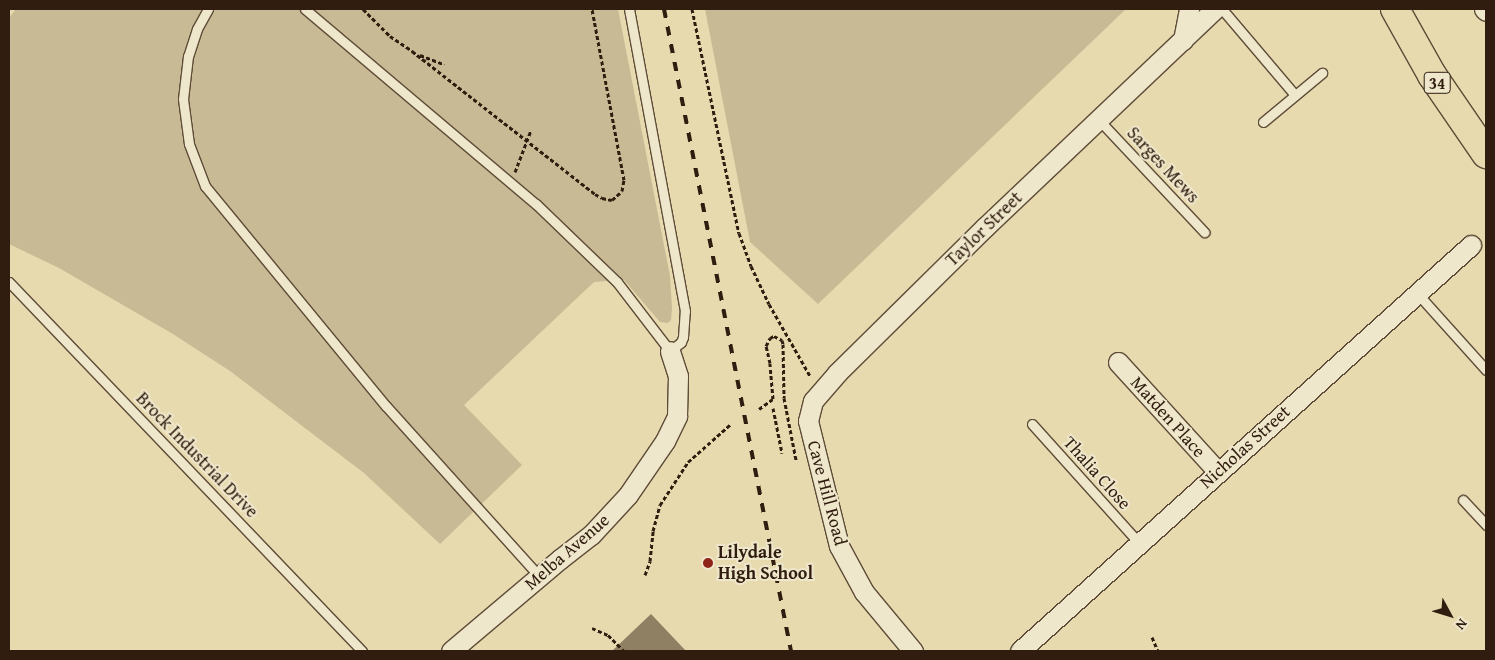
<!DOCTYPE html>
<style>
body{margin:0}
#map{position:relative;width:1495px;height:660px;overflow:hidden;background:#e7daaf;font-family:"Gentium Book Plus",serif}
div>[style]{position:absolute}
.green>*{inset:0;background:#c8ba94}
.building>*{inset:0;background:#8f7f63}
.path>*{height:3px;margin-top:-1.5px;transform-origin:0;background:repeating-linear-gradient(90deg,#301d10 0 4px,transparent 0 6.5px)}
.roads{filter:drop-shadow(1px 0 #5e4c38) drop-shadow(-1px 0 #5e4c38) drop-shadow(0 1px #5e4c38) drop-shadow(0 -1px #5e4c38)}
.service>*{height:9px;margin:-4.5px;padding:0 4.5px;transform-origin:4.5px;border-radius:4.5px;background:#efe7cb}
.minor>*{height:19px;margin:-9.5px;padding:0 9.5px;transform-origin:9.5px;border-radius:9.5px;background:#efe7cb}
.trunk>*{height:28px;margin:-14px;padding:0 14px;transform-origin:14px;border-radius:14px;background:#e7daaf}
.rail>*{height:4px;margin-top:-2px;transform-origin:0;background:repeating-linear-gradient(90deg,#301d10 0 9px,transparent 0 18px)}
.dots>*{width:14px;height:14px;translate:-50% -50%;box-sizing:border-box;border:2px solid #efe7cb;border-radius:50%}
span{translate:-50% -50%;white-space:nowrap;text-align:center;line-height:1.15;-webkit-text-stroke:4px #efe7cb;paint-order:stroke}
.shield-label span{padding:1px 4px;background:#efe7cb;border:1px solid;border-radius:4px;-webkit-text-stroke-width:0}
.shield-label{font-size:16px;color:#301d10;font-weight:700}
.street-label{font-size:18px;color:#301d10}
.poi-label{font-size:18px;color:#301d10;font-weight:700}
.left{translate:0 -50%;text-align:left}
.frame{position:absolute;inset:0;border:10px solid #301d10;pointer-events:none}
.north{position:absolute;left:1425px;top:590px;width:50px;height:50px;-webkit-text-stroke:4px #efe7cb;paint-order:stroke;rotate:129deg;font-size:14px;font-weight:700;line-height:20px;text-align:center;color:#301d10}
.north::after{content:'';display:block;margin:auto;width:18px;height:22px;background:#301d10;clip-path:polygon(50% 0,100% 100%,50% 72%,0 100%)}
</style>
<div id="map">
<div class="green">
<i style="clip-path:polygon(16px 9px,618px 9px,670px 276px,672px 308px,671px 320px,668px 323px,660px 322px,624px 280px,594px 282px,464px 405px,522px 465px,440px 544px,364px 473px,230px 371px,173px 334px,59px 268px,9px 244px,9px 18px)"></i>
<i style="clip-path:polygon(705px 9px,1126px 9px,818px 304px,750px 242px)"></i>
</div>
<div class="building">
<i style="clip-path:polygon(651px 614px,686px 651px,612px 651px)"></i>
</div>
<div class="path">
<i style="left:363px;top:9px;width:38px;rotate:45deg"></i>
<i style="left:390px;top:36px;width:27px;rotate:34deg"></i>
<i style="left:412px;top:51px;width:232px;rotate:38deg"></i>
<i style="left:595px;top:194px;width:8px;rotate:30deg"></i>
<i style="left:602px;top:198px;width:10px;rotate:11deg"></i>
<i style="left:612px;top:200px;width:13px;rotate:-42deg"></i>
<i style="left:622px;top:191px;width:11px;rotate:-80deg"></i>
<i style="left:624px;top:180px;width:174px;rotate:-100.6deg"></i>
<i style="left:692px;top:9px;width:229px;rotate:78.2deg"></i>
<i style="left:739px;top:233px;width:35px;rotate:70deg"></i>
<i style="left:751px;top:266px;width:42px;rotate:64.7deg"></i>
<i style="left:769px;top:304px;width:83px;rotate:60.3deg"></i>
<i style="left:420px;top:55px;width:26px;rotate:21deg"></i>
<i style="left:515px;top:172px;width:45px;rotate:-69.1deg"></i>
<i style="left:773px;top:408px;width:46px;rotate:78.7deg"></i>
<i style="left:759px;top:409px;width:17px;rotate:-36deg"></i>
<i style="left:773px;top:399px;width:36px;rotate:-95deg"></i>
<i style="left:770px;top:363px;width:17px;rotate:-103deg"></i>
<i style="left:766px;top:346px;width:9px;rotate:-63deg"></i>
<i style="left:770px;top:338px;width:4px;rotate:-27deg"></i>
<i style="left:774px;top:336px;width:9px;rotate:27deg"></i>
<i style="left:782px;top:340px;width:4px;rotate:76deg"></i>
<i style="left:783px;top:344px;width:54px;rotate:88.9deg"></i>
<i style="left:784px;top:398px;width:63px;rotate:79deg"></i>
<i style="left:645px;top:575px;width:15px;rotate:-70deg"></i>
<i style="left:650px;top:561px;width:30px;rotate:-84deg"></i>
<i style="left:653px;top:531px;width:27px;rotate:-75deg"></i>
<i style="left:660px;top:505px;width:51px;rotate:-56.9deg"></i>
<i style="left:688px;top:462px;width:57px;rotate:-41.5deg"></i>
<i style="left:592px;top:628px;width:17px;rotate:24deg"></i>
<i style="left:608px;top:635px;width:23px;rotate:45deg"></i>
<i style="left:1152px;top:637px;width:15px;rotate:67deg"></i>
</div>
<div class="roads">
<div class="service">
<i style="left:208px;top:9px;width:23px;rotate:119deg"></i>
<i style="left:197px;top:29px;width:28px;rotate:108deg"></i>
<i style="left:188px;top:56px;width:43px;rotate:96.6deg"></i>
<i style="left:183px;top:99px;width:45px;rotate:82.4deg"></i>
<i style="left:189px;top:144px;width:45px;rotate:69.1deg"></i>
<i style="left:205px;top:186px;width:285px;rotate:50.6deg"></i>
<i style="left:386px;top:406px;width:229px;rotate:48deg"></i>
<i style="left:305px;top:9px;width:302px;rotate:40.2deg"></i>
<i style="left:536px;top:204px;width:112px;rotate:43.9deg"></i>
<i style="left:617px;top:282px;width:87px;rotate:52.5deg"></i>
<i style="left:670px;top:351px;width:14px;rotate:-39deg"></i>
<i style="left:681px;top:342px;width:5px;rotate:-68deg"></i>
<i style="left:683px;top:337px;width:26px;rotate:-86deg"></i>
<i style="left:685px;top:311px;width:307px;rotate:-100.5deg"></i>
<i style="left:1222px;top:9px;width:113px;rotate:49.7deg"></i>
<i style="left:1099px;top:120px;width:154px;rotate:46.8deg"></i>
<i style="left:1263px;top:122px;width:77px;rotate:-39.7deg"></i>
<i style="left:9px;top:282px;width:511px;rotate:46.27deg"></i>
<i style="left:1417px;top:293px;width:103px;rotate:48.1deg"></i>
<i style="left:1032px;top:424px;width:160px;rotate:48deg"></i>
<i style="left:1463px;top:500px;width:34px;rotate:47deg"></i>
</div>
<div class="minor">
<i style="left:1484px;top:9px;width:3px;rotate:45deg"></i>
<i style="left:1183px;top:40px;width:32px;rotate:-79deg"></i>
<i style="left:1118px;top:362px;width:149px;rotate:47.7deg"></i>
<i style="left:451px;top:651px;width:143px;rotate:-40.2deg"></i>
<i style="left:560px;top:559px;width:39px;rotate:-38deg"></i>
<i style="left:591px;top:535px;width:54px;rotate:-47.2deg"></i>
<i style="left:628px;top:495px;width:65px;rotate:-55.6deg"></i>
<i style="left:665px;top:441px;width:28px;rotate:-64deg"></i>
<i style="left:677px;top:416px;width:40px;rotate:-88.6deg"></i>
<i style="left:678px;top:376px;width:26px;rotate:-108deg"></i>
<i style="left:913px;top:651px;width:77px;rotate:-129.7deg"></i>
<i style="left:864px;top:592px;width:52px;rotate:-118.5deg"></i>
<i style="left:839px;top:546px;width:129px;rotate:-103.9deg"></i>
<i style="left:808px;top:421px;width:21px;rotate:-76deg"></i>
<i style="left:813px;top:401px;width:37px;rotate:-49deg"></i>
<i style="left:837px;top:373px;width:208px;rotate:-44.6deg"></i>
<i style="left:985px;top:227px;width:317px;rotate:-43.5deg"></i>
<i style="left:1020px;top:651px;width:607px;rotate:-41.99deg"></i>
</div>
<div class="trunk">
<i style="left:1395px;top:9px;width:76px;rotate:60.7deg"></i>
<i style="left:1432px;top:75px;width:96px;rotate:55.6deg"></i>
</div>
</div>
<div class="rail">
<i style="left:664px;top:9px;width:654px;rotate:78.81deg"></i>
</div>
<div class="dots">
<i style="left:708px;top:563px;background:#8f2418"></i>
</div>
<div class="shield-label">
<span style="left:1437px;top:83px">34</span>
</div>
<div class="street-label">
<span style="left:1163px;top:165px;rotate:47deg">Sarges Mews</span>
<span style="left:984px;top:229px;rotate:-44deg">Taylor Street</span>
<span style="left:1168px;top:417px;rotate:48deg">Matden Place</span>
<span style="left:1245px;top:447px;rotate:-42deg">Nicholas Street</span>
<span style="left:197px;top:455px;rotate:46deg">Brock Industrial Drive</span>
<span style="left:1097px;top:473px;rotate:48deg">Thalia Close</span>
<span style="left:827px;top:493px;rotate:75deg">Cave Hill Road</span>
<span style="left:567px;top:552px;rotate:-41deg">Melba Avenue</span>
</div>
<div class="poi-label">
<span class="left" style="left:718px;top:563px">Lilydale<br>High School</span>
</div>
<div class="frame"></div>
<div class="north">N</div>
</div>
